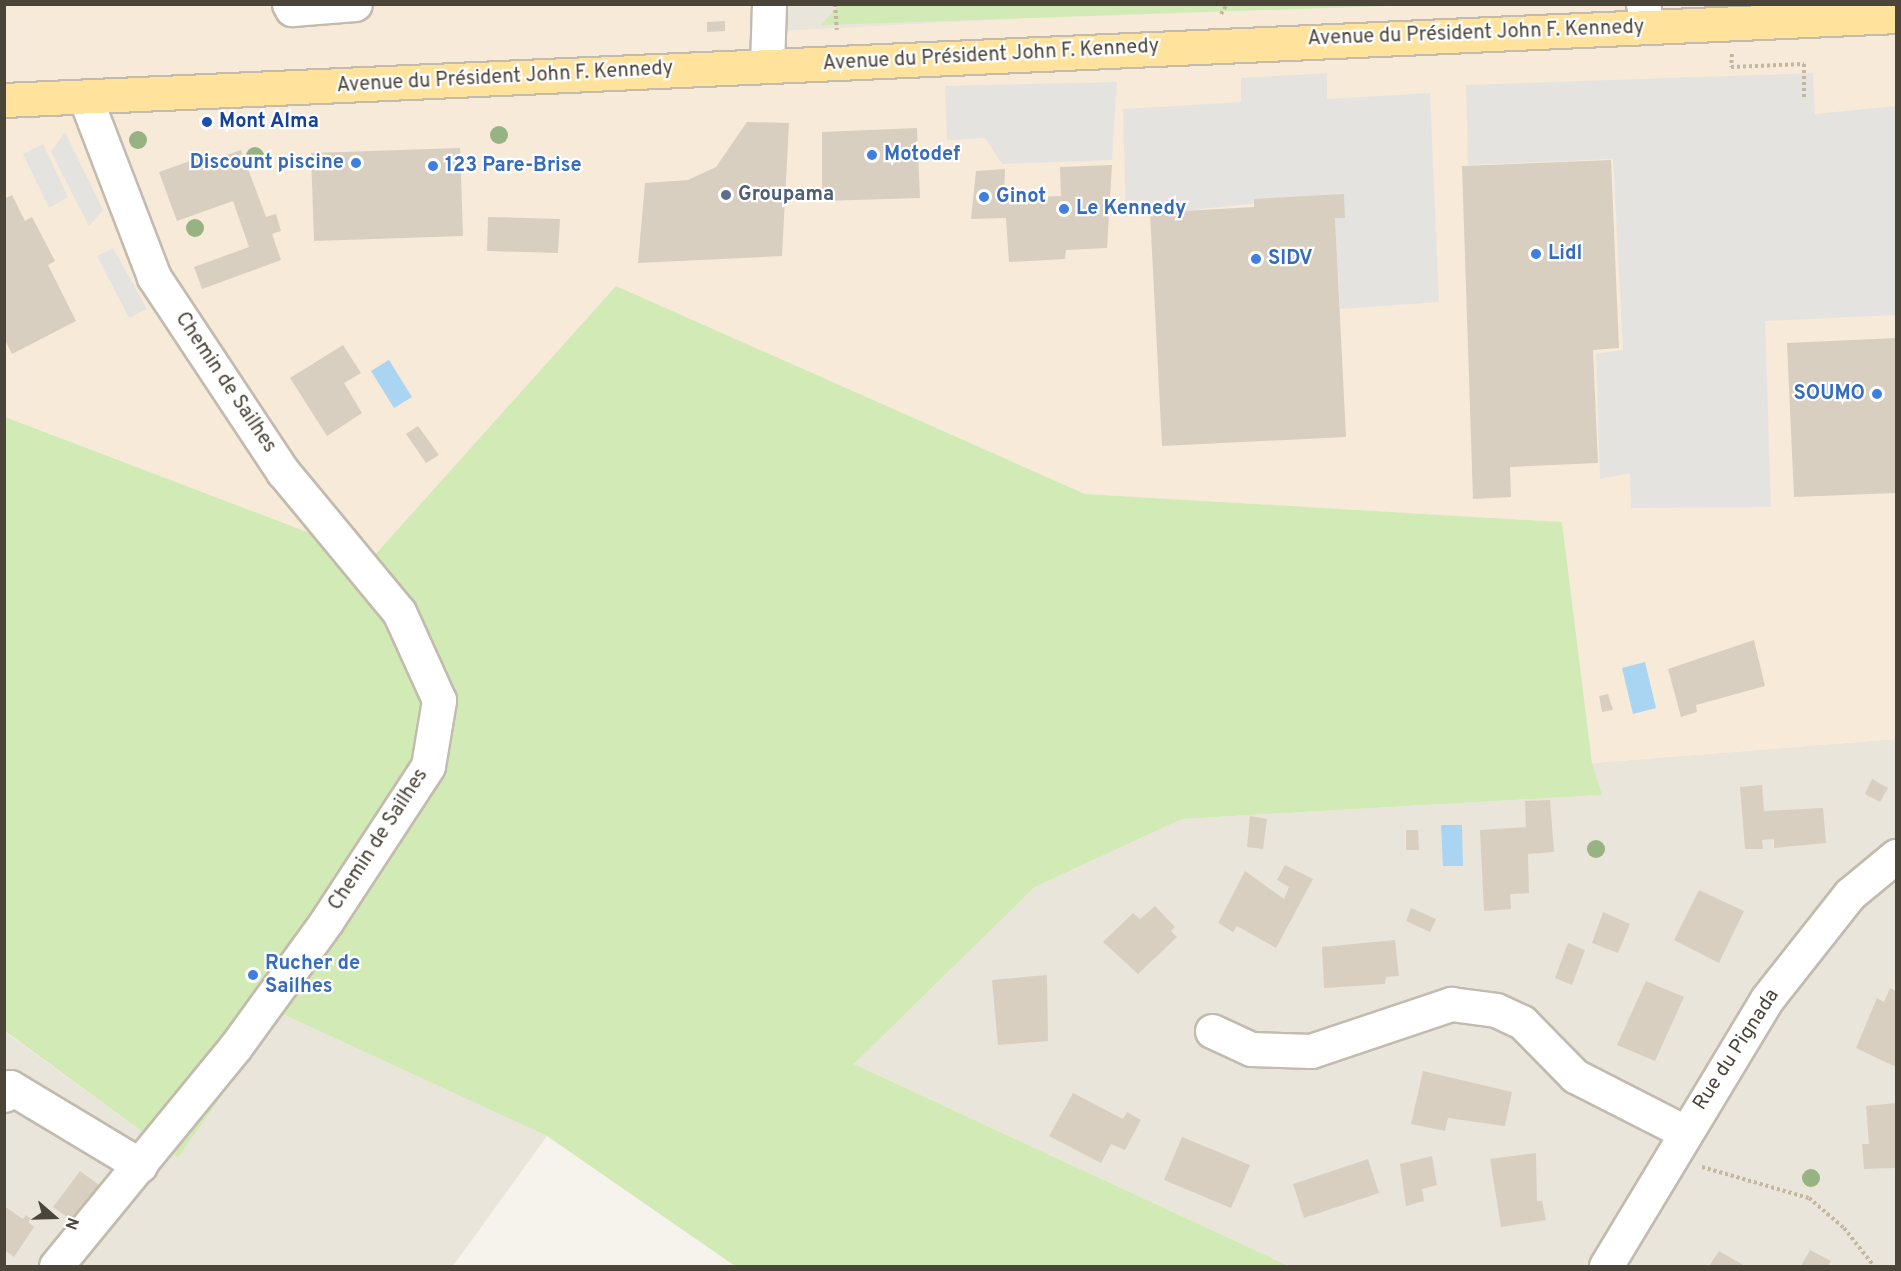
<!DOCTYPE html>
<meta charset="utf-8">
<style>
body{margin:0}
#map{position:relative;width:1901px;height:1271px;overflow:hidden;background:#f6f3ec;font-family:Overpass,sans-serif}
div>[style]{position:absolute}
.residential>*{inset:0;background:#eae5da}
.commercial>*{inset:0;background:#f7ead8}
.green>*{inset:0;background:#d2eab5}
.parking>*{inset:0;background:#e5e3e0}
.water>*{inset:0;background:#a9d4f2}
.building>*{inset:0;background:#d8cfc1}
.path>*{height:4px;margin-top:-2px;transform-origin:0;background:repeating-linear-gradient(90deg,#c4b79f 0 3px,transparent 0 6px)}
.roads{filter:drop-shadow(2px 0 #c2bbae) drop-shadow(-2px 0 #c2bbae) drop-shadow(0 2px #c2bbae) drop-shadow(0 -2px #c2bbae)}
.minor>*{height:33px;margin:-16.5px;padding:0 16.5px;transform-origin:16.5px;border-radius:16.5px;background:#fff}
.major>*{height:33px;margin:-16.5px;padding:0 16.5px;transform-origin:16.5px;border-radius:16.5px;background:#ffe39c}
.trees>*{width:18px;height:18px;margin:-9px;border-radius:50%;background:#97b381}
.dots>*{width:16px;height:16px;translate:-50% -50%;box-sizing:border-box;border:3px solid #fff;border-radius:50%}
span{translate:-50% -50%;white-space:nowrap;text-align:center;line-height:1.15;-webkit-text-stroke:4.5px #fff;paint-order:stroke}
.street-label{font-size:20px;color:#4b4439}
.transit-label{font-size:20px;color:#164399;font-weight:700}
.left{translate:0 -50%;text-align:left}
.shop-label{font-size:20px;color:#366cbe;font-weight:700}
.right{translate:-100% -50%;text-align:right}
.service-label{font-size:20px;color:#4e5e75;font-weight:700}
.frame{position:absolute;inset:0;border:6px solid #4b4439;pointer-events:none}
.north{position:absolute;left:24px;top:1187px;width:60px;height:60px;-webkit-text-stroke:4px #fff;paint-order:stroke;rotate:110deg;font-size:16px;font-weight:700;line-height:24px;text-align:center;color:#4b4439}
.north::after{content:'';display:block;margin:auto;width:21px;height:27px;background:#4b4439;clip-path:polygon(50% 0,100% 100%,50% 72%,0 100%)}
</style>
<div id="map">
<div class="residential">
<i style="clip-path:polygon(783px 4px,1286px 5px,786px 31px)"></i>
<i style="clip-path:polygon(1896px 739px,1896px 1266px,1289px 1266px,854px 1064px,1035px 887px,1182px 819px,1601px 795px,1592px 763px)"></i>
<i style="clip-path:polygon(280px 1013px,547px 1136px,453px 1266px,5px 1266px,4px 1031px,178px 1158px)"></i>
</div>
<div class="commercial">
<i style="clip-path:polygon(783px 4px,786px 31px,1286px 4px,1896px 5px,1896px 739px,1592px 763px,1562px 522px,1085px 494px,616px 287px,373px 557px,5px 417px,4px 5px)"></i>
</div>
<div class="green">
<i style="clip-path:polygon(839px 5px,1417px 4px,1417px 5px,821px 25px)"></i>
<i style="clip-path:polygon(616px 286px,1085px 494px,1562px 522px,1592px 763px,1602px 795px,1182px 819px,1035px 887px,854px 1064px,1289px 1266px,735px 1266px,547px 1136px,280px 1013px,178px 1158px,5px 1031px,5px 417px,373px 557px)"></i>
</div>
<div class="parking">
<i style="clip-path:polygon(1327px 73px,1327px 99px,1430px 93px,1439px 302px,1340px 309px,1335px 218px,1344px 194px,1126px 217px,1123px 109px,1241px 102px,1241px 78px)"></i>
<i style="clip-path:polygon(1813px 73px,1815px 114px,1896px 106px,1896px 315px,1765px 321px,1771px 507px,1631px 508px,1630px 473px,1600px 479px,1596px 354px,1623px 350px,1613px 159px,1468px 165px,1466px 85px)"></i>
<i style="clip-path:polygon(1117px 82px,1112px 160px,1002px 164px,985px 138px,947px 140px,945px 86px)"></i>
<i style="clip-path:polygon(65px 132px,103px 210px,89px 226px,51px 152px)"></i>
<i style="clip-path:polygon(43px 144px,68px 197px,49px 208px,23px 154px)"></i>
<i style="clip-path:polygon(113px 248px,147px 309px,129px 318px,97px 256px)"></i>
</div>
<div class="water">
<i style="clip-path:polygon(389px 360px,412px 397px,394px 408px,371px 371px)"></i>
<i style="clip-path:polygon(1645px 662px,1656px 708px,1633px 714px,1622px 668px)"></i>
<i style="clip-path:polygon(1441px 825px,1462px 825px,1463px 866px,1443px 866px)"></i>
</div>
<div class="building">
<i style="clip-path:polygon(725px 21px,725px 31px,707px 32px,707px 22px)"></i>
<i style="clip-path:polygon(747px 122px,789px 123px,782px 256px,638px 263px,645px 183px,688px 180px,716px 167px)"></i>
<i style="clip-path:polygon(917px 128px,920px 198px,822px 201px,822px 132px)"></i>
<i style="clip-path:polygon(460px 148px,463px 236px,314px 241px,311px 153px)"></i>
<i style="clip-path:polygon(241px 150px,266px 217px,276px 214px,281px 231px,272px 234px,281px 260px,202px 289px,194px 267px,249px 247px,233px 201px,177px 221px,159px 172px,207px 155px,209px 161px)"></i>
<i style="clip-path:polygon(1611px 160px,1619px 348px,1593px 350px,1598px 463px,1510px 467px,1511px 497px,1473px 499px,1462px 166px)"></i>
<i style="clip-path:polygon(1112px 165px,1107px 248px,1066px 250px,1065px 259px,1009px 262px,1006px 218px,971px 219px,976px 171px,1005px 169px,1004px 198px,1061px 196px,1060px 167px)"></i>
<i style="clip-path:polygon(1344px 194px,1345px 218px,1335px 218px,1346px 437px,1162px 446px,1150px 213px,1254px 207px,1254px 199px)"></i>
<i style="clip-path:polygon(12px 195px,25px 221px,32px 217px,55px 261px,48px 265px,76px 321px,12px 354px,4px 338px,4px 199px)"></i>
<i style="clip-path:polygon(488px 217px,560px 219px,558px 253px,487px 251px)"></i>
<i style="clip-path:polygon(1896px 338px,1896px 493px,1794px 497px,1787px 343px)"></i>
<i style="clip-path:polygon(343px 345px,361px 373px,344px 383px,362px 413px,327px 436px,290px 378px)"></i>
<i style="clip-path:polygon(418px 426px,439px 455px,426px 463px,406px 434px)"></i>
<i style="clip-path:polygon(1754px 640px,1765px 686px,1696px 705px,1697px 712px,1681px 717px,1668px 669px)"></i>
<i style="clip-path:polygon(1608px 694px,1613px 710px,1602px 712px,1599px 696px)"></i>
<i style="clip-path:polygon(1872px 779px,1888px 788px,1880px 802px,1865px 794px)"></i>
<i style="clip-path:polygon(1762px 785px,1764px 811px,1823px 808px,1826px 843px,1774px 848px,1774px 839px,1762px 840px,1763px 849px,1745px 849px,1740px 787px)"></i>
<i style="clip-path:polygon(1550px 800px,1554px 852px,1528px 854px,1529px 893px,1510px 894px,1511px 909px,1484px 911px,1480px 830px,1526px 827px,1525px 801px)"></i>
<i style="clip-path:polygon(1250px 816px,1267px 819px,1263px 849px,1247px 847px)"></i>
<i style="clip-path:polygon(1406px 830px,1418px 830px,1419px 850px,1406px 850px)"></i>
<i style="clip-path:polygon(1285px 865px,1313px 879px,1276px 948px,1237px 926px,1233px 932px,1218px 923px,1245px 871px,1284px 899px,1289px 887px,1277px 880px)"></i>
<i style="clip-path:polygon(1699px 890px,1744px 911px,1719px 963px,1674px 940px)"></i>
<i style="clip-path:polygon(1155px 906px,1175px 927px,1171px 931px,1177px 937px,1138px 974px,1103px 942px,1133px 913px,1140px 919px)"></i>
<i style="clip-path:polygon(1411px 908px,1436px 919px,1430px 932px,1406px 921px)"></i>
<i style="clip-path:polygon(1603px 912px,1630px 924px,1618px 953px,1592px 943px)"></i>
<i style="clip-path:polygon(1395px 940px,1399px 976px,1386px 977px,1385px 984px,1324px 988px,1322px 947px)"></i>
<i style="clip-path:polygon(1568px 943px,1585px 950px,1572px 985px,1555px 978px)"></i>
<i style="clip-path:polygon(1047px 975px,1048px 1041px,998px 1045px,992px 980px)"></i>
<i style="clip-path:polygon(1646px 981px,1684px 997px,1655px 1061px,1617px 1045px)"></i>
<i style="clip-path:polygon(1890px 988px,1896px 991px,1896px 1067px,1856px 1048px,1877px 998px,1884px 1002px)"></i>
<i style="clip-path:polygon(1423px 1071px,1512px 1092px,1505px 1126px,1448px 1118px,1445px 1131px,1411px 1124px)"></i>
<i style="clip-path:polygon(1073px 1093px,1123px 1119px,1127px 1112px,1141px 1120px,1125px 1150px,1111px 1144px,1101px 1163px,1049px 1136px)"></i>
<i style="clip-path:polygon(1896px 1103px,1896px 1168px,1864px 1169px,1862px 1144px,1869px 1144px,1866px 1106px)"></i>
<i style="clip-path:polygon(1182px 1137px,1250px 1165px,1231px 1208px,1164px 1180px)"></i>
<i style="clip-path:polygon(1536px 1153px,1537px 1201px,1542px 1201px,1546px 1220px,1501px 1227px,1490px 1159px)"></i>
<i style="clip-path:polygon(1432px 1156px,1437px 1185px,1422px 1189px,1424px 1201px,1406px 1206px,1400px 1164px)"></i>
<i style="clip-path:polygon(1368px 1159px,1379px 1193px,1304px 1218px,1293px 1184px)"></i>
<i style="clip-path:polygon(80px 1171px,106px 1190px,78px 1225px,53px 1207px)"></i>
<i style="clip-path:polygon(4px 1206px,23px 1219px,26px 1215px,31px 1219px,28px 1222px,34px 1227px,14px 1257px,4px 1250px)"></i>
<i style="clip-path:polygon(1810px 1250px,1831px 1261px,1828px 1266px,1801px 1266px)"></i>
<i style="clip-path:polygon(1719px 1251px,1745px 1266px,1709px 1266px)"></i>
</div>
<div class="path">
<i style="left:835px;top:4px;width:26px;rotate:86deg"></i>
<i style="left:1221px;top:14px;width:12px;rotate:-59deg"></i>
<i style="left:1732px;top:54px;width:13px;rotate:94deg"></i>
<i style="left:1731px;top:67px;width:73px;rotate:-2.4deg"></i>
<i style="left:1804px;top:64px;width:36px;rotate:90deg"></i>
<i style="left:1702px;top:1167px;width:111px;rotate:16.2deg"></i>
<i style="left:1809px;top:1198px;width:46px;rotate:40.6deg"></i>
<i style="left:1844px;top:1228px;width:48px;rotate:51.7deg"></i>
</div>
<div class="roads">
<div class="minor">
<i style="left:289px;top:4px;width:6px;rotate:59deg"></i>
<i style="left:292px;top:9px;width:63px;rotate:-4.5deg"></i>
<i style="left:1643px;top:4px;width:23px;rotate:80deg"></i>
<i style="left:767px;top:65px;width:61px;rotate:-88.1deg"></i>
<i style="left:1212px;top:1031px;width:43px;rotate:24.8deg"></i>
<i style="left:1251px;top:1049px;width:60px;rotate:1.9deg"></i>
<i style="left:1311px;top:1051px;width:148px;rotate:-18.6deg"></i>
<i style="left:1451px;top:1004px;width:45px;rotate:7.6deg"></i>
<i style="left:1496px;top:1010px;width:29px;rotate:25deg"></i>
<i style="left:1522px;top:1022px;width:76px;rotate:45.5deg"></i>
<i style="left:1575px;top:1076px;width:123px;rotate:27deg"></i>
<i style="left:4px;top:1095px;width:10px;rotate:-53deg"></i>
<i style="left:10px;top:1087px;width:152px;rotate:31deg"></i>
<i style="left:56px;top:1266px;width:284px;rotate:-50.7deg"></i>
<i style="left:236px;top:1046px;width:153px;rotate:-54deg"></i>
<i style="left:326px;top:922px;width:186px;rotate:-56.8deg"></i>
<i style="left:428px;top:766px;width:67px;rotate:-80.5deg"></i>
<i style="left:439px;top:700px;width:97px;rotate:-114.4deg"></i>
<i style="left:399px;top:612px;width:182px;rotate:-129.6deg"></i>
<i style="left:283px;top:472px;width:234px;rotate:-123.5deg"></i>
<i style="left:154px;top:277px;width:193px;rotate:-111deg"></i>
<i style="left:1606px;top:1266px;width:312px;rotate:-58.9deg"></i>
<i style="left:1767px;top:999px;width:134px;rotate:-51.7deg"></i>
<i style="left:1850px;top:894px;width:60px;rotate:-39.6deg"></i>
</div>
<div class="major">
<i style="left:4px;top:100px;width:1894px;rotate:-2.54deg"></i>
</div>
</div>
<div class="trees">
<i style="left:499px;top:135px"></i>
<i style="left:138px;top:140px"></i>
<i style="left:255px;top:156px"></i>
<i style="left:195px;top:228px"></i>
<i style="left:1596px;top:849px"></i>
<i style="left:1811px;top:1178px"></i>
</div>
<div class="dots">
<i style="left:207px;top:122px;background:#1a4fb4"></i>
<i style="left:872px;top:155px;background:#3f7fe0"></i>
<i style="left:356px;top:163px;background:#3f7fe0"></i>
<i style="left:433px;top:166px;background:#3f7fe0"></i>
<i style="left:726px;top:195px;background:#5c6f8a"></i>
<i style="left:984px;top:197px;background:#3f7fe0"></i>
<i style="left:1064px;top:209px;background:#3f7fe0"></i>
<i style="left:1536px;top:254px;background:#3f7fe0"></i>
<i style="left:1256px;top:259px;background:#3f7fe0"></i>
<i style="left:1877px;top:394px;background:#3f7fe0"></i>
<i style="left:253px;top:975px;background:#3f7fe0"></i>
</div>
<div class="street-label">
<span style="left:1476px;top:34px;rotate:-2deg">Avenue du Président John F. Kennedy</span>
<span style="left:991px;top:56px;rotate:-3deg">Avenue du Président John F. Kennedy</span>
<span style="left:505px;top:78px;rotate:-3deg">Avenue du Président John F. Kennedy</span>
<span style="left:225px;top:383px;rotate:56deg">Chemin de Sailhes</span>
<span style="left:379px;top:840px;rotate:-57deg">Chemin de Sailhes</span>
<span style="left:1737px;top:1050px;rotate:-57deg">Rue du Pignada</span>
</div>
<div class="transit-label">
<span class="left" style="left:219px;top:122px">Mont Alma</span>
</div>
<div class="shop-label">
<span class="left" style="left:884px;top:155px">Motodef</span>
<span class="right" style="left:344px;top:163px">Discount piscine</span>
<span class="left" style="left:445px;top:166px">123 Pare-Brise</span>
<span class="left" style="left:996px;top:197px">Ginot</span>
<span class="left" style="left:1076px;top:209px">Le Kennedy</span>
<span class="left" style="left:1548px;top:254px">Lidl</span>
<span class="left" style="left:1268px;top:259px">SIDV</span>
<span class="right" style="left:1865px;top:394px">SOUMO</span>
<span class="left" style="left:265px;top:976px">Rucher de<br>Sailhes</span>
</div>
<div class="service-label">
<span class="left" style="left:738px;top:195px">Groupama</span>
</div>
<div class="frame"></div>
<div class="north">N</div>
</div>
